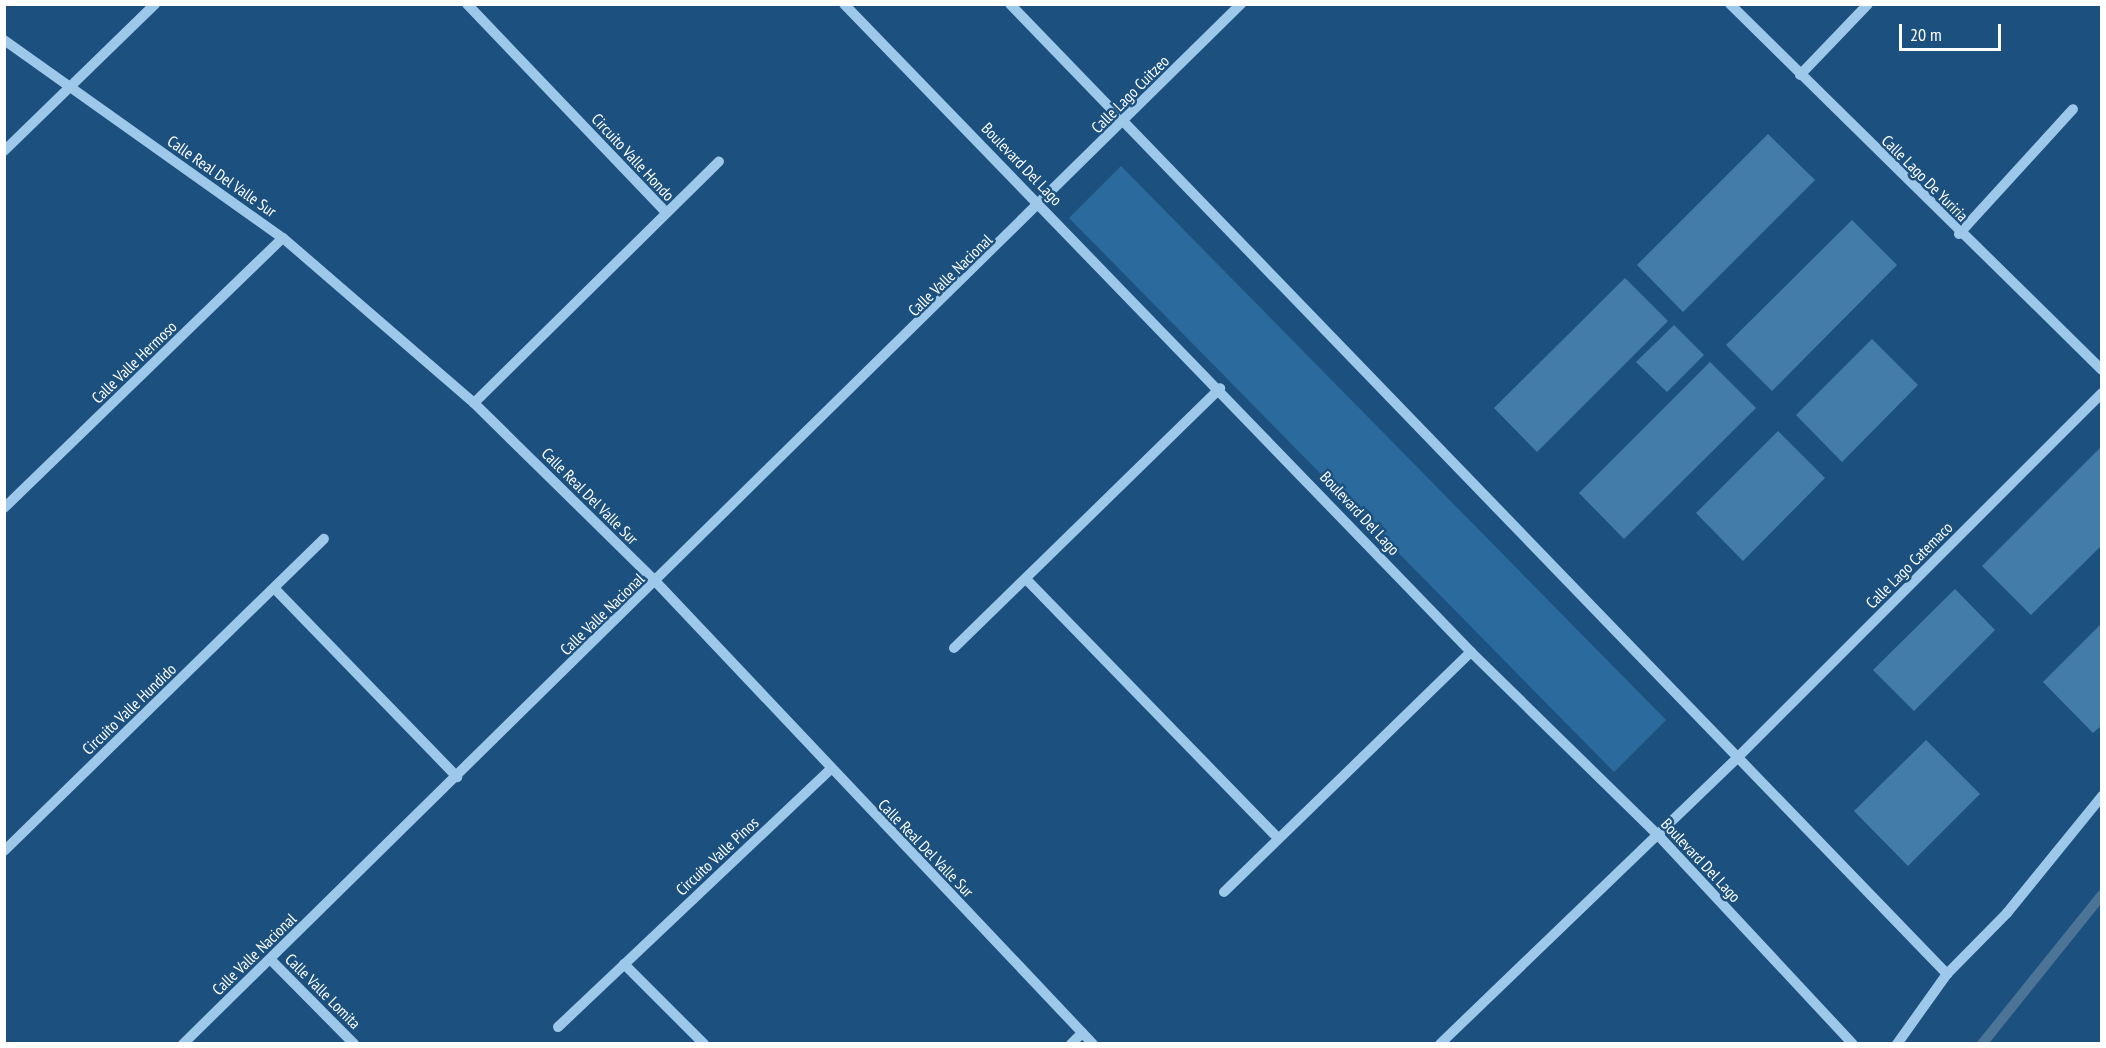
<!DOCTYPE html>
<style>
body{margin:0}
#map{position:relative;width:2106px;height:1048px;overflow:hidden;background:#1c517f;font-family:"PT Sans Narrow",sans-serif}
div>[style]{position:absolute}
.green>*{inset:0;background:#2b6a9c}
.stream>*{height:10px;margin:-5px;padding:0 5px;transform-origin:5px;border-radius:5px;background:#4c7496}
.building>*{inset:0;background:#447ca9}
.minor>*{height:10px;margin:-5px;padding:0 5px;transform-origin:5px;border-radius:5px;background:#9ec8e9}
span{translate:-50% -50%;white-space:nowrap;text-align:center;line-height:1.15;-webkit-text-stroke:5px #1c517f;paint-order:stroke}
.street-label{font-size:16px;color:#fff}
.frame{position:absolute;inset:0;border:6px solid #fff;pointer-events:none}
.scale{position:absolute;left:1899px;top:24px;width:102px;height:27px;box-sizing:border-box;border:3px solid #fff;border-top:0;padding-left:8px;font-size:18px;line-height:21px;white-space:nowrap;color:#fff;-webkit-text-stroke:4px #1c517f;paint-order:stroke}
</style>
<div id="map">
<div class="green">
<i style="clip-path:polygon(1121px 166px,1666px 720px,1614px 772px,1069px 218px)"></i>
</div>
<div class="stream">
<i style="left:1982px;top:1044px;width:191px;rotate:-51.2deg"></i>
</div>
<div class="building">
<i style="clip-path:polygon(1768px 134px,1815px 180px,1683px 312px,1637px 265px)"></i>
<i style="clip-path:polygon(1852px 220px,1897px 265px,1772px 391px,1726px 345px)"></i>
<i style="clip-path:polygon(1625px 278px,1668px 321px,1537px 452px,1494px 408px)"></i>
<i style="clip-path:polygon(1674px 325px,1704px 355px,1667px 392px,1636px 362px)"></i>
<i style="clip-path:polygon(1872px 339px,1918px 385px,1842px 462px,1796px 415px)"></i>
<i style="clip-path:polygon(1710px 362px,1756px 408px,1624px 539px,1579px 493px)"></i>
<i style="clip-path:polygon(1778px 431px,1825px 478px,1743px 561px,1696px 513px)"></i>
<i style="clip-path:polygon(2102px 446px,2102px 545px,2031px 615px,1982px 566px)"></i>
<i style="clip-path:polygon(1955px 589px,1995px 630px,1914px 711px,1873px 670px)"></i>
<i style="clip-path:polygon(2102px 623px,2102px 725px,2093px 733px,2043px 682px)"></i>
<i style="clip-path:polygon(1926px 740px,1980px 794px,1908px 866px,1854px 811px)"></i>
</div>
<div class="minor">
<i style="left:467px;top:4px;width:288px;rotate:46.3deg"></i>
<i style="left:844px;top:4px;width:902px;rotate:45.94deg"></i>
<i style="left:1471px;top:652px;width:260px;rotate:44.4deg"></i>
<i style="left:1657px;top:834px;width:287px;rotate:47deg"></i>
<i style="left:1010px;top:4px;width:1349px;rotate:45.99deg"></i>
<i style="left:1730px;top:4px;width:522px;rotate:44.53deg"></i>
<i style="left:4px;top:40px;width:342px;rotate:35.4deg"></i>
<i style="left:283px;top:238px;width:252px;rotate:40.8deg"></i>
<i style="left:474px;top:403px;width:257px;rotate:44.5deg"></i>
<i style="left:657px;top:583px;width:635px;rotate:46.6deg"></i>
<i style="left:1800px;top:75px;width:98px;rotate:-46.2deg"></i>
<i style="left:4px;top:151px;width:211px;rotate:-44.2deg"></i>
<i style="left:1959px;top:234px;width:169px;rotate:-47.6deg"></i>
<i style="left:474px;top:403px;width:344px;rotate:-44.6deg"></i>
<i style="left:4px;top:508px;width:388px;rotate:-44.1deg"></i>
<i style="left:1026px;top:579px;width:361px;rotate:45.8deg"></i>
<i style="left:275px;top:589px;width:262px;rotate:45.9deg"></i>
<i style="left:954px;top:648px;width:372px;rotate:-44.3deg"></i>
<i style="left:4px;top:851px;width:447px;rotate:-44.3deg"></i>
<i style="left:1224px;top:892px;width:344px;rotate:-44.2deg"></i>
<i style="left:271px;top:960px;width:118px;rotate:45.3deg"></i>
<i style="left:624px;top:964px;width:113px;rotate:45deg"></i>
<i style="left:558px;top:1027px;width:376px;rotate:-43.4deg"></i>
<i style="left:183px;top:1044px;width:1484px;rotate:-44.51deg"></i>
<i style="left:1071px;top:1044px;width:16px;rotate:-45deg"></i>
<i style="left:1440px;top:1044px;width:412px;rotate:-43.9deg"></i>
<i style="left:1737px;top:758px;width:516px;rotate:-45deg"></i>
<i style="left:1897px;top:1044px;width:86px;rotate:-54.5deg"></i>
<i style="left:1947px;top:974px;width:86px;rotate:-45.5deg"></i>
<i style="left:2007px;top:913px;width:151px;rotate:-50.9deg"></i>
</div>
<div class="street-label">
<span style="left:1130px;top:94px;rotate:-45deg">Calle Lago Cuitzeo</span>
<span style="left:633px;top:157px;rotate:47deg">Circuito Valle Hondo</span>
<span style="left:1022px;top:164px;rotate:46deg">Boulevard Del Lago</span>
<span style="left:222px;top:176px;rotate:35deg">Calle Real Del Valle Sur</span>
<span style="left:1925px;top:178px;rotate:45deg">Calle Lago De Yuriria</span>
<span style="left:950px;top:275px;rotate:-44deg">Calle Valle Nacional</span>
<span style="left:134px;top:362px;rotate:-44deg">Calle Valle Hermoso</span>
<span style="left:590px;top:496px;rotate:45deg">Calle Real Del Valle Sur</span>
<span style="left:1360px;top:513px;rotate:47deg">Boulevard Del Lago</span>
<span style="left:1909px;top:565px;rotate:-45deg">Calle Lago Catemaco</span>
<span style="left:602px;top:614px;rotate:-44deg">Calle Valle Nacional</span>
<span style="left:129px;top:709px;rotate:-44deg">Circuito Valle Hundido</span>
<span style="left:926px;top:848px;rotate:46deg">Calle Real Del Valle Sur</span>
<span style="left:717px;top:856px;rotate:-43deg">Circuito Valle Pinos</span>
<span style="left:1701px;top:860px;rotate:47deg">Boulevard Del Lago</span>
<span style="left:254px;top:954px;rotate:-44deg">Calle Valle Nacional</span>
<span style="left:323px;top:991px;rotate:45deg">Calle Valle Lomita</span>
</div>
<div class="frame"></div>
<div class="scale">20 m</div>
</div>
